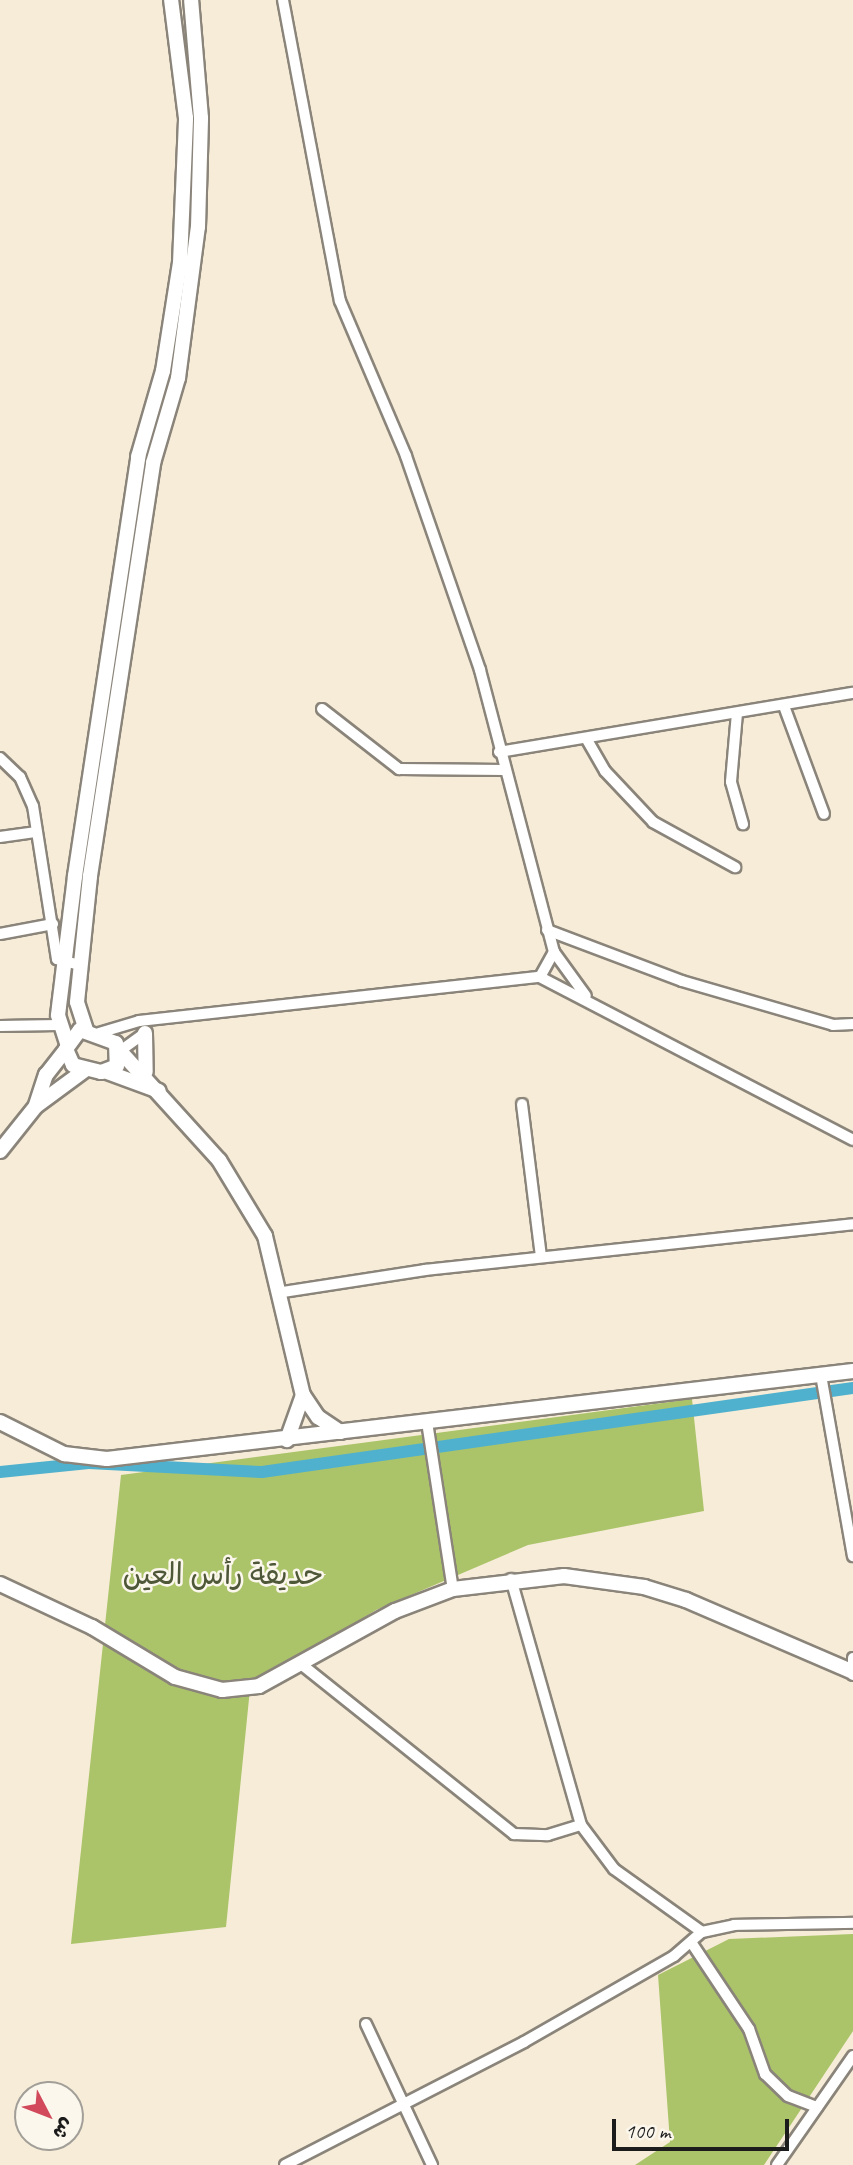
<!DOCTYPE html>
<meta charset="utf-8">
<style>
body{margin:0}
#map{position:relative;width:853px;height:2165px;overflow:hidden;background:#f7ecd7;font-family:Caveat,"Playpen Sans Arabic",sans-serif}
div>[style]{position:absolute}
.green>*{inset:0;background:#abc46a}
.canal>*{height:12px;margin:-6px;padding:0 6px;transform-origin:6px;border-radius:6px;background:#4fb1ce}
.roads{filter:drop-shadow(2px 0 #8a847a) drop-shadow(-2px 0 #8a847a) drop-shadow(0 2px #8a847a) drop-shadow(0 -2px #8a847a)}
.street>*{height:10px;margin:-5px;padding:0 5px;transform-origin:5px;border-radius:5px;background:#fff}
.secondary>*{height:14px;margin:-7px;padding:0 7px;transform-origin:7px;border-radius:7px;background:#fff}
span{translate:-50% -50%;white-space:nowrap;text-align:center;line-height:1.15;-webkit-text-stroke:5px #fbf7ec;paint-order:stroke}
.park-label{font-size:30px;color:#4e5737}
.north{position:absolute;left:14px;top:2081px;width:70px;height:70px;box-sizing:border-box;background:#fbf7ec;border:2px solid #a29f99;border-radius:50%;rotate:132deg;font-size:19px;font-weight:700;line-height:28px;text-align:center;color:#1c1c1c}
.north::after{content:'';display:block;margin:auto;width:24px;height:32px;background:#d1495b;clip-path:polygon(50% 0,100% 100%,50% 72%,0 100%)}
.scale{position:absolute;left:612px;top:2119px;width:177px;height:32px;box-sizing:border-box;border:4px solid #1c1c1c;border-top:0;padding-left:9px;font-size:21px;line-height:24px;white-space:nowrap;color:#1c1c1c;-webkit-text-stroke:5px #fbf7ec;paint-order:stroke}
</style>
<div id="map">
<div class="green">
<i style="clip-path:polygon(692px 1399px,704px 1511px,528px 1545px,376px 1610px,250px 1689px,226px 1927px,71px 1944px,121px 1475px)"></i>
<i style="clip-path:polygon(853px 1934px,853px 2031px,764px 2165px,635px 2165px,670px 2142px,658px 1975px,729px 1939px)"></i>
</div>
<div class="canal">
<i style="left:0;top:1472px;width:89px;rotate:-5.8deg"></i>
<i style="left:89px;top:1463px;width:173px;rotate:3deg"></i>
<i style="left:262px;top:1472px;width:597px;rotate:-8.09deg"></i>
</div>
<div class="roads">
<div class="street">
<i style="left:283px;top:0;width:306px;rotate:79.3deg"></i>
<i style="left:340px;top:301px;width:168px;rotate:66.9deg"></i>
<i style="left:406px;top:456px;width:226px;rotate:70.9deg"></i>
<i style="left:480px;top:670px;width:292px;rotate:75.3deg"></i>
<i style="left:554px;top:952px;width:54px;rotate:54deg"></i>
<i style="left:784px;top:706px;width:115px;rotate:69.7deg"></i>
<i style="left:322px;top:709px;width:98px;rotate:37.9deg"></i>
<i style="left:399px;top:769px;width:106px;rotate:0.5deg"></i>
<i style="left:737px;top:713px;width:69px;rotate:95deg"></i>
<i style="left:731px;top:782px;width:44px;rotate:74.1deg"></i>
<i style="left:586px;top:738px;width:38px;rotate:60deg"></i>
<i style="left:605px;top:771px;width:70px;rotate:46.7deg"></i>
<i style="left:653px;top:822px;width:94px;rotate:28.8deg"></i>
<i style="left:499px;top:752px;width:359px;rotate:-9.5deg"></i>
<i style="left:0;top:758px;width:28px;rotate:44deg"></i>
<i style="left:20px;top:777px;width:32px;rotate:66deg"></i>
<i style="left:33px;top:806px;width:155px;rotate:81.1deg"></i>
<i style="left:57px;top:959px;width:23px;rotate:15deg"></i>
<i style="left:0;top:837px;width:37px;rotate:-8deg"></i>
<i style="left:547px;top:930px;width:144px;rotate:20.7deg"></i>
<i style="left:682px;top:981px;width:157px;rotate:16.2deg"></i>
<i style="left:833px;top:1025px;width:20px;rotate:-3deg"></i>
<i style="left:0;top:934px;width:54px;rotate:-10.7deg"></i>
<i style="left:540px;top:977px;width:29px;rotate:-61deg"></i>
<i style="left:0;top:1026px;width:58px;rotate:-1deg"></i>
<i style="left:99px;top:1033px;width:42px;rotate:-16.7deg"></i>
<i style="left:139px;top:1021px;width:403px;rotate:-6.3deg"></i>
<i style="left:540px;top:977px;width:353px;rotate:27.5deg"></i>
<i style="left:120px;top:1051px;width:32px;rotate:-36deg"></i>
<i style="left:522px;top:1104px;width:153px;rotate:82.9deg"></i>
<i style="left:283px;top:1292px;width:144px;rotate:-8.8deg"></i>
<i style="left:425px;top:1270px;width:430px;rotate:-6.1deg"></i>
<i style="left:821px;top:1375px;width:184px;rotate:80deg"></i>
<i style="left:427px;top:1422px;width:169px;rotate:81.2deg"></i>
<i style="left:511px;top:1579px;width:256px;rotate:74.1deg"></i>
<i style="left:581px;top:1825px;width:55px;rotate:53.1deg"></i>
<i style="left:614px;top:1869px;width:108px;rotate:35.6deg"></i>
<i style="left:301px;top:1664px;width:273px;rotate:38.6deg"></i>
<i style="left:514px;top:1834px;width:34px;rotate:2deg"></i>
<i style="left:548px;top:1835px;width:34px;rotate:-17deg"></i>
<i style="left:853px;top:1675px;width:17px;rotate:-90deg"></i>
<i style="left:691px;top:1942px;width:105px;rotate:56.3deg"></i>
<i style="left:749px;top:2029px;width:48px;rotate:70.4deg"></i>
<i style="left:765px;top:2074px;width:32px;rotate:44deg"></i>
<i style="left:788px;top:2096px;width:31px;rotate:21deg"></i>
<i style="left:366px;top:2024px;width:156px;rotate:64.9deg"></i>
<i style="left:285px;top:2165px;width:269px;rotate:-27.2deg"></i>
<i style="left:524px;top:2042px;width:173px;rotate:-29.8deg"></i>
<i style="left:674px;top:1956px;width:37px;rotate:-41deg"></i>
<i style="left:702px;top:1932px;width:33px;rotate:-12deg"></i>
<i style="left:734px;top:1925px;width:119px;rotate:-1deg"></i>
<i style="left:777px;top:2165px;width:133px;rotate:-55.1deg"></i>
</div>
<div class="secondary">
<i style="left:80px;top:1030px;width:38px;rotate:20deg"></i>
<i style="left:116px;top:1043px;width:23px;rotate:88deg"></i>
<i style="left:117px;top:1066px;width:17px;rotate:159deg"></i>
<i style="left:101px;top:1072px;width:29px;rotate:-166deg"></i>
<i style="left:73px;top:1065px;width:17px;rotate:-114deg"></i>
<i style="left:66px;top:1049px;width:24px;rotate:-54deg"></i>
<i style="left:86px;top:1030px;width:29px;rotate:-108deg"></i>
<i style="left:77px;top:1002px;width:127px;rotate:-84.1deg"></i>
<i style="left:90px;top:876px;width:418px;rotate:-81.3deg"></i>
<i style="left:153px;top:463px;width:89px;rotate:-73.6deg"></i>
<i style="left:178px;top:378px;width:152px;rotate:-82.5deg"></i>
<i style="left:198px;top:227px;width:109px;rotate:-88.4deg"></i>
<i style="left:201px;top:118px;width:118px;rotate:-94.8deg"></i>
<i style="left:145px;top:1033px;width:39px;rotate:89deg"></i>
<i style="left:67px;top:1043px;width:29px;rotate:-108deg"></i>
<i style="left:58px;top:1015px;width:140px;rotate:-83deg"></i>
<i style="left:75px;top:876px;width:424px;rotate:-81.4deg"></i>
<i style="left:138px;top:457px;width:90px;rotate:-73.8deg"></i>
<i style="left:163px;top:371px;width:109px;rotate:-81.1deg"></i>
<i style="left:180px;top:263px;width:145px;rotate:-87.6deg"></i>
<i style="left:186px;top:118px;width:119px;rotate:-97.2deg"></i>
<i style="left:120px;top:1051px;width:147px;rotate:47.8deg"></i>
<i style="left:219px;top:1160px;width:89px;rotate:58.8deg"></i>
<i style="left:265px;top:1236px;width:163px;rotate:76.6deg"></i>
<i style="left:303px;top:1395px;width:48px;rotate:109.6deg"></i>
<i style="left:107px;top:1072px;width:55px;rotate:20.1deg"></i>
<i style="left:36px;top:1105px;width:32px;rotate:-72deg"></i>
<i style="left:46px;top:1075px;width:33px;rotate:-52deg"></i>
<i style="left:0;top:1151px;width:58px;rotate:-51.3deg"></i>
<i style="left:36px;top:1106px;width:61px;rotate:-36.3deg"></i>
<i style="left:303px;top:1395px;width:27px;rotate:56deg"></i>
<i style="left:318px;top:1417px;width:27px;rotate:34deg"></i>
<i style="left:0;top:1422px;width:72px;rotate:26.6deg"></i>
<i style="left:64px;top:1454px;width:43px;rotate:6.6deg"></i>
<i style="left:107px;top:1459px;width:751px;rotate:-6.73deg"></i>
<i style="left:0;top:1584px;width:102px;rotate:25.1deg"></i>
<i style="left:92px;top:1627px;width:97px;rotate:31.1deg"></i>
<i style="left:175px;top:1677px;width:49px;rotate:15.5deg"></i>
<i style="left:222px;top:1690px;width:37px;rotate:-6deg"></i>
<i style="left:259px;top:1686px;width:155px;rotate:-28.9deg"></i>
<i style="left:395px;top:1611px;width:62px;rotate:-20.8deg"></i>
<i style="left:453px;top:1589px;width:112px;rotate:-6.7deg"></i>
<i style="left:564px;top:1576px;width:81px;rotate:7.8deg"></i>
<i style="left:644px;top:1587px;width:44px;rotate:17.2deg"></i>
<i style="left:686px;top:1600px;width:182px;rotate:23.3deg"></i>
</div>
</div>
<div class="park-label">
<span style="left:223px;top:1574px">حديقة رأس العين</span>
</div>
<div class="north">ش</div>
<div class="scale">100 m</div>
</div>
